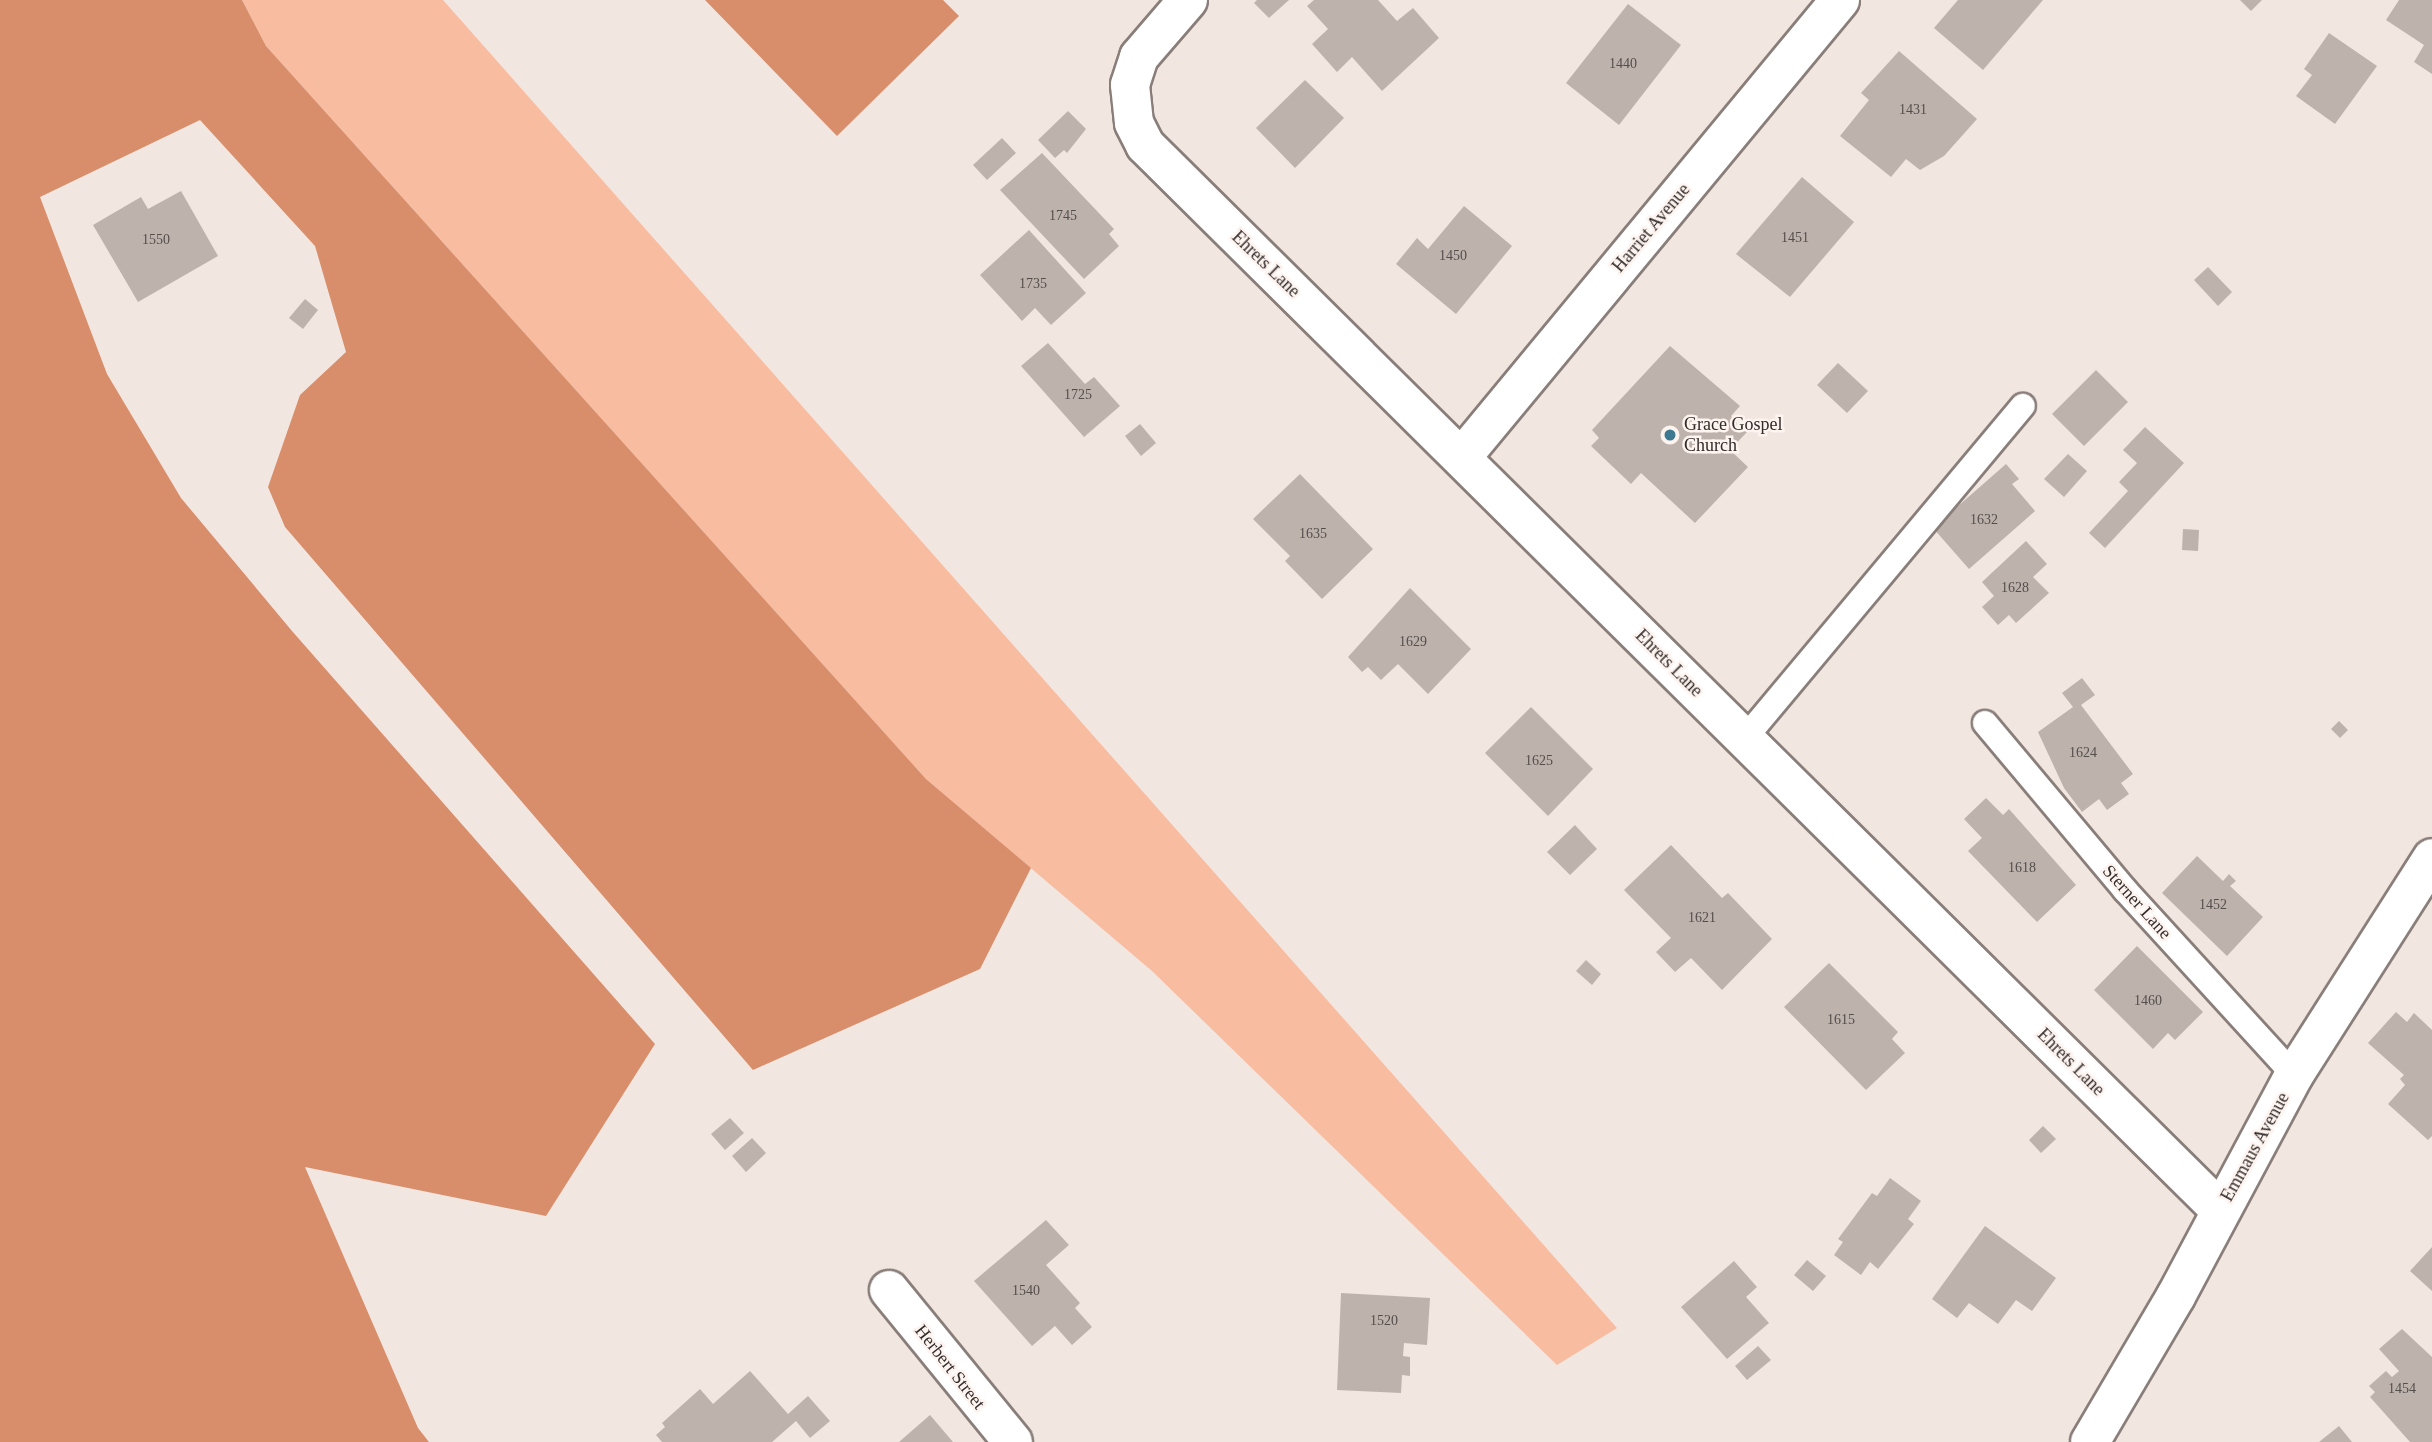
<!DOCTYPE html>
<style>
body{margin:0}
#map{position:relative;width:2432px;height:1442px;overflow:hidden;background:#f2e6e0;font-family:Georgia,serif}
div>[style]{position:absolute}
.green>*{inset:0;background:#f8bca0}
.forest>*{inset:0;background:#d98e6b}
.building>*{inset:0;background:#beb2ad}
.roads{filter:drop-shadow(2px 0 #897e79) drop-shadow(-2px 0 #897e79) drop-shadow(0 2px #897e79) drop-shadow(0 -2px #897e79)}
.service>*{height:24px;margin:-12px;padding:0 12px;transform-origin:12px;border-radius:12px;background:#fff}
.minor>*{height:38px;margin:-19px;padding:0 19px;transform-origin:19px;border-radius:19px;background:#fff}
.secondary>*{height:38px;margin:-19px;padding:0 19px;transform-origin:19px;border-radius:19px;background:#fff}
.dots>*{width:19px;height:19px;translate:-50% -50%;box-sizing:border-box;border:4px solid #fdf3ef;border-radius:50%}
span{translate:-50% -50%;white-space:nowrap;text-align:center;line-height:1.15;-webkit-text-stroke:5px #fdf3ef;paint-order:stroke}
.number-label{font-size:14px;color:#544e4b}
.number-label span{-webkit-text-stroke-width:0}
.street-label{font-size:18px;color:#312c2a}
.poi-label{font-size:18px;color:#312c2a}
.left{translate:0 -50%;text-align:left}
</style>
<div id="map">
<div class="green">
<i style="clip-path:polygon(242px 0,443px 0,1617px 1328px,1557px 1365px,1152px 971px,926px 779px,266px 46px)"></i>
</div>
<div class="forest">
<i style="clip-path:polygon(0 0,242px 0,266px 46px,926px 779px,1031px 868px,980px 969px,753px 1070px,285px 527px,268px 487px,300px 395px,346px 352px,315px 246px,200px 120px,40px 197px,107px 374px,181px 498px,292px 631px,655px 1044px,546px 1216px,305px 1167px,418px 1428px,429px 1442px,0 1442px)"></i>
<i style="clip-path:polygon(705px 0,943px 0,959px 16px,837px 136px)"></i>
</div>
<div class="building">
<i style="clip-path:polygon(1257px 0,1289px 0,1269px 18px,1254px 3px)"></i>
<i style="clip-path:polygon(1314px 0,1378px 0,1397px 21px,1413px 8px,1439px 38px,1382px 91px,1352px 57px,1337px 72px,1312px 44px,1328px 29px,1307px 6px)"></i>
<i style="clip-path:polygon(1958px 0,2043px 0,1983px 70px,1934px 28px)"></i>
<i style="clip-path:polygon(2240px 0,2262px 0,2251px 11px)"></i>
<i style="clip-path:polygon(2399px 0,2432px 0,2432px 74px,2414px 62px,2424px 45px,2386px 20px)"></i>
<i style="clip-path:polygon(1628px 4px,1681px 45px,1619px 125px,1566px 83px)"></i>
<i style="clip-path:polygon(2329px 33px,2377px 66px,2335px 124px,2296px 96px,2312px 75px,2304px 69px)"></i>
<i style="clip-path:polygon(1899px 51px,1977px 119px,1944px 156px,1920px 170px,1906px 159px,1891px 177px,1840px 136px,1869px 100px,1861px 93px)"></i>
<i style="clip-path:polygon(1305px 80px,1344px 118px,1295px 168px,1256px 128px)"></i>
<i style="clip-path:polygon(1068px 111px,1086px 129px,1067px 153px,1064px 150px,1055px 158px,1038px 140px)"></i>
<i style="clip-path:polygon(1002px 138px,1016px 153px,987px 180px,973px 165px)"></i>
<i style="clip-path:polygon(1042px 153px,1114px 229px,1109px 234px,1119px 246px,1084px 279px,1000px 190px)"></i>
<i style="clip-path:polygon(1802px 177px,1854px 222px,1790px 297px,1736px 254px)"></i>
<i style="clip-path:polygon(181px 191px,218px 256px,138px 302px,93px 225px,141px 197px,148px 209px)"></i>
<i style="clip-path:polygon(1464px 206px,1512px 246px,1456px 314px,1396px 264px,1417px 238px,1428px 249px)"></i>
<i style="clip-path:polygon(1029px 230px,1086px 293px,1051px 325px,1035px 308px,1022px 321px,980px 275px)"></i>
<i style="clip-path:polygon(2208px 267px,2232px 292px,2218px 306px,2194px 280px)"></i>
<i style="clip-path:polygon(305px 299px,318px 310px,303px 329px,289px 318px)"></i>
<i style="clip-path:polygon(1048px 343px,1085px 384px,1094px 377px,1120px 406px,1084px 437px,1021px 366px)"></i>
<i style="clip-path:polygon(1670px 346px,1740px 406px,1731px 416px,1747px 432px,1730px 450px,1748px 467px,1695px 523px,1641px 473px,1631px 484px,1591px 446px,1599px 438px,1592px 430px)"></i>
<i style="clip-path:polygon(1838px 363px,1868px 391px,1847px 413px,1817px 385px)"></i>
<i style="clip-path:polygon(2096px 370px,2128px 402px,2084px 446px,2052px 414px)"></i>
<i style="clip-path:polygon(1140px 424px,1156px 443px,1141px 456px,1125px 436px)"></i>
<i style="clip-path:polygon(2145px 427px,2184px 463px,2105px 548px,2089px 533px,2128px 491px,2119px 482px,2137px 463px,2123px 450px)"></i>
<i style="clip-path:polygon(2068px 454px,2087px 471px,2064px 497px,2044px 479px)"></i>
<i style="clip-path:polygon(2006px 464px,2019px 479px,2012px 484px,2035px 511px,1969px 569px,1933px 528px)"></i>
<i style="clip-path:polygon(1300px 474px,1373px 549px,1322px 599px,1285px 561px,1290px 556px,1253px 519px)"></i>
<i style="clip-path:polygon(2183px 529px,2199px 530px,2198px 551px,2182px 550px)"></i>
<i style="clip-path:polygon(2026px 541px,2047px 564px,2033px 577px,2049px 593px,2016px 623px,2009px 615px,1998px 625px,1982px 607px,1994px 596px,1982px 582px)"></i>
<i style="clip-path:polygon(1410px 588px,1471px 649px,1428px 694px,1398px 664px,1381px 680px,1368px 667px,1362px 672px,1348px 657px)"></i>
<i style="clip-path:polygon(2082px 678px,2095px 695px,2081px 705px,2133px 774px,2121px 783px,2129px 794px,2107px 810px,2099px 799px,2082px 812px,2064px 788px,2038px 732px,2073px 707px,2062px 693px)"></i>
<i style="clip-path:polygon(1531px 707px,1593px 769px,1548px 816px,1485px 753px)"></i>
<i style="clip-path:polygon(2339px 721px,2348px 730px,2340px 738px,2331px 729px)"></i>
<i style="clip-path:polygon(1986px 798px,2003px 815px,2009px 809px,2076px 885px,2037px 922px,1968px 851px,1982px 838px,1964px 819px)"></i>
<i style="clip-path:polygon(1575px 825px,1597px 849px,1570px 875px,1547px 852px)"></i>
<i style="clip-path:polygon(1671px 845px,1722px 898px,1728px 893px,1772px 939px,1722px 990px,1691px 958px,1675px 972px,1656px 952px,1671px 938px,1624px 890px)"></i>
<i style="clip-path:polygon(2197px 856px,2223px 881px,2229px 874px,2236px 881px,2230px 886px,2263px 917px,2227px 956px,2162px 893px)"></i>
<i style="clip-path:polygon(2137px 946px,2203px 1012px,2175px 1040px,2168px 1033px,2153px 1049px,2094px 990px)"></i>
<i style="clip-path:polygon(1586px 960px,1601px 974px,1592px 985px,1576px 971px)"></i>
<i style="clip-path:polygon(1829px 963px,1898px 1032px,1892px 1039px,1905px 1053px,1866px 1090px,1784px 1007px)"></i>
<i style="clip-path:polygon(2396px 1012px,2407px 1022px,2414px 1013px,2432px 1030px,2432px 1136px,2428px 1140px,2388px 1104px,2405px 1085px,2400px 1079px,2404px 1075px,2368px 1043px)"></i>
<i style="clip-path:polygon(730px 1118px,744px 1133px,725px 1150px,711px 1134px)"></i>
<i style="clip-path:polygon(2043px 1126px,2056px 1139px,2041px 1153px,2029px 1140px)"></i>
<i style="clip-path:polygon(752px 1138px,766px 1153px,746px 1172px,732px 1156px)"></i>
<i style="clip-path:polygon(1890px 1178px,1921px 1201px,1908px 1219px,1914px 1224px,1878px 1269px,1870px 1262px,1861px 1275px,1834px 1255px,1843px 1242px,1838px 1239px,1872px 1193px,1877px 1196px)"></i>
<i style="clip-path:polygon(1046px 1220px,1069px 1245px,1046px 1265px,1080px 1303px,1075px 1308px,1092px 1327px,1072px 1345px,1055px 1326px,1032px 1346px,974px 1281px)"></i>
<i style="clip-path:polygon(1985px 1226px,2056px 1278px,2032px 1311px,2016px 1300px,1998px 1324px,1969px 1303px,1957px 1318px,1932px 1299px)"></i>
<i style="clip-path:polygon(2432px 1247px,2432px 1291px,2410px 1271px)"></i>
<i style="clip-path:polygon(1807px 1260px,1826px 1276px,1813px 1291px,1794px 1275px)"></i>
<i style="clip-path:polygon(1734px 1261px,1757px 1287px,1746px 1297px,1769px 1323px,1727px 1359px,1681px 1307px)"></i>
<i style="clip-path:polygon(1341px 1293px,1430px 1298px,1427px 1345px,1404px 1343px,1403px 1356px,1410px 1357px,1410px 1376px,1402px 1375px,1401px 1393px,1337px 1390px)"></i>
<i style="clip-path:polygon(2402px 1329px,2432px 1357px,2432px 1442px,2410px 1442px,2370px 1397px,2375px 1392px,2369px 1386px,2386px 1371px,2392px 1377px,2399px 1371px,2379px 1349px)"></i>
<i style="clip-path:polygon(1758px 1346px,1771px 1360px,1747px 1380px,1735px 1366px)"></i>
<i style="clip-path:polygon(750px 1371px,788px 1414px,808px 1396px,830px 1421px,810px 1438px,796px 1421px,772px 1442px,662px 1442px,656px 1435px,665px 1427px,662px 1423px,700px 1389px,713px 1404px)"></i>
<i style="clip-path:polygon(930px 1415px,953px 1442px,899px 1442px)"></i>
<i style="clip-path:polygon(2339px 1426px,2352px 1442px,2319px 1442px)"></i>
</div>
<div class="roads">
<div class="service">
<i style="left:1985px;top:723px;width:218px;rotate:50deg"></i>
<i style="left:2125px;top:890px;width:251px;rotate:47.6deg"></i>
<i style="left:1745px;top:738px;width:433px;rotate:-50.1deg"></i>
</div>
<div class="minor">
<i style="left:1188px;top:0;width:75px;rotate:130.7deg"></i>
<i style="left:1139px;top:57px;width:29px;rotate:108deg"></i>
<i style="left:1130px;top:85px;width:38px;rotate:84deg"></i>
<i style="left:1134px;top:123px;width:25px;rotate:63deg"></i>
<i style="left:1145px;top:145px;width:1513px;rotate:44.73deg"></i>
<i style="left:1462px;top:457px;width:593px;rotate:-50.4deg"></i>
<i style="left:889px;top:1290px;width:196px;rotate:50.8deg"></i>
</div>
<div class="secondary">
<i style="left:2090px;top:1442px;width:169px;rotate:-59.5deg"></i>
<i style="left:2176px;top:1296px;width:251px;rotate:-61.9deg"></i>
<i style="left:2294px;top:1075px;width:257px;rotate:-57.5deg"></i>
</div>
</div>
<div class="dots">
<i style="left:1670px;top:435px;background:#3d7990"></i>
</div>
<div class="number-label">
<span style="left:1623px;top:64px">1440</span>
<span style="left:1913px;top:110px">1431</span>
<span style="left:1063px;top:216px">1745</span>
<span style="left:1795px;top:238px">1451</span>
<span style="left:156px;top:240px">1550</span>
<span style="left:1453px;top:256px">1450</span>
<span style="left:1033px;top:284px">1735</span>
<span style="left:1078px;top:395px">1725</span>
<span style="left:1984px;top:520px">1632</span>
<span style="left:1313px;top:534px">1635</span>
<span style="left:2015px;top:588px">1628</span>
<span style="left:1413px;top:642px">1629</span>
<span style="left:2083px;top:753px">1624</span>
<span style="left:1539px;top:761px">1625</span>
<span style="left:2022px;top:868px">1618</span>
<span style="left:2213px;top:905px">1452</span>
<span style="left:1702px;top:918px">1621</span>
<span style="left:2148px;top:1001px">1460</span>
<span style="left:1841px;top:1020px">1615</span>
<span style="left:1026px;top:1291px">1540</span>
<span style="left:1384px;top:1321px">1520</span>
<span style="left:2402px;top:1389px">1454</span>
</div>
<div class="street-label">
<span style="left:1651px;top:228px;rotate:-50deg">Harriet Avenue</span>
<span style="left:1266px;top:264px;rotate:44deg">Ehrets Lane</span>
<span style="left:1669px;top:663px;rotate:45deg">Ehrets Lane</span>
<span style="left:2137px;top:902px;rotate:48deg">Sterner Lane</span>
<span style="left:2071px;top:1062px;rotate:45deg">Ehrets Lane</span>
<span style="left:2255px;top:1147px;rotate:-61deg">Emmaus Avenue</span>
<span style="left:950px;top:1367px;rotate:52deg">Herbert Street</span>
</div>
<div class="poi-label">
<span class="left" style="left:1684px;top:435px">Grace Gospel<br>Church</span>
</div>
</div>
